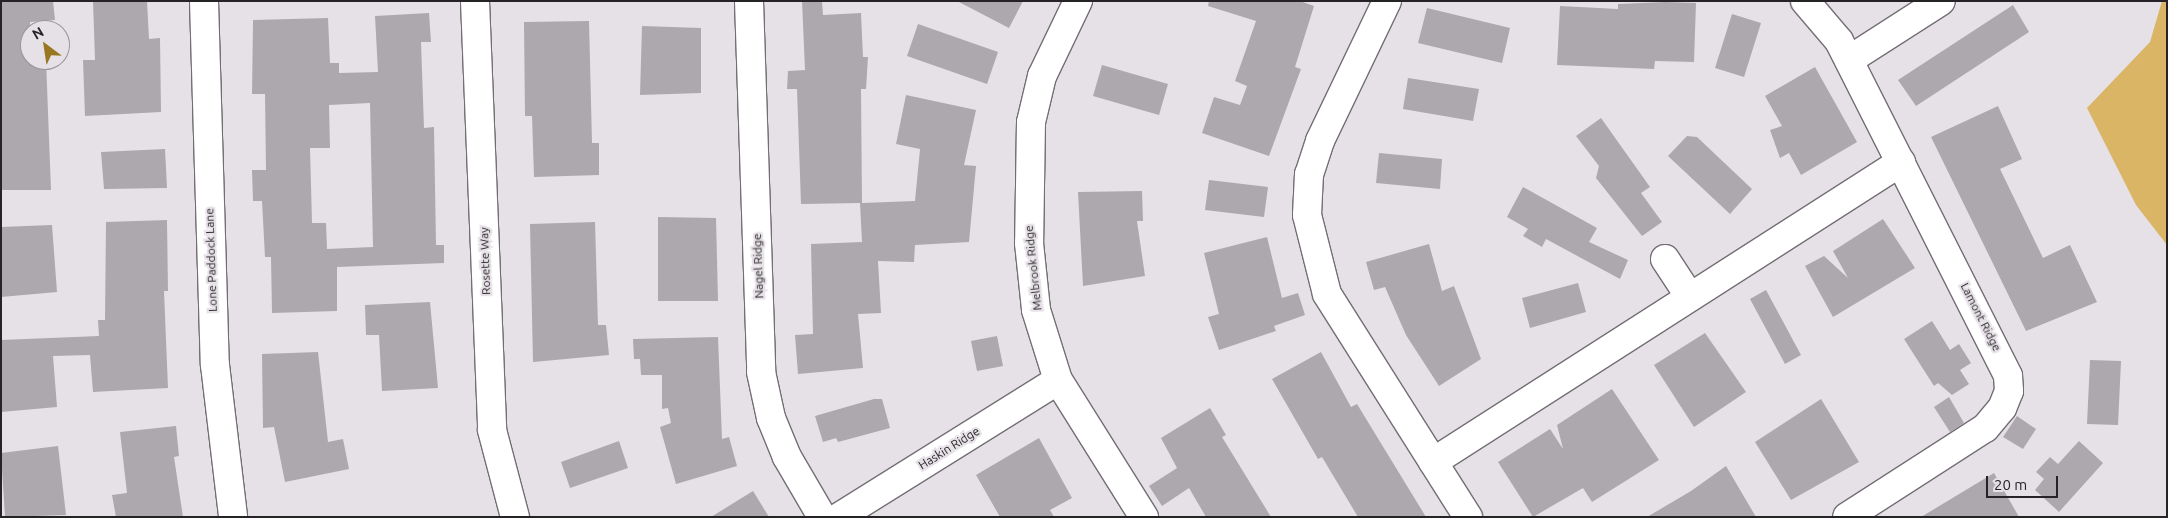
<!DOCTYPE html>
<style>
body{margin:0}
#map{position:relative;width:2168px;height:518px;overflow:hidden;background:#e6e1e7;font-family:Ubuntu,sans-serif}
div>[style]{position:absolute}
.water>*{inset:0;background:#dab565}
.building>*{inset:0;background:#ada8ad}
.roads{filter:drop-shadow(1px 0 #736e74) drop-shadow(-1px 0 #736e74) drop-shadow(0 1px #736e74) drop-shadow(0 -1px #736e74)}
.street>*{height:28px;margin:-14px;padding:0 14px;transform-origin:14px;border-radius:14px;background:#fff}
span{translate:-50% -50%;white-space:nowrap;text-align:center;line-height:1.15;-webkit-text-stroke:4.5px #e6e1e7;paint-order:stroke}
.street-label{font-size:12px;color:#252325}
.frame{position:absolute;inset:0;border:2px solid #252325;pointer-events:none}
.north{position:absolute;left:20px;top:20px;width:50px;height:50px;box-sizing:border-box;background:#e6e1e7;border:1px solid #999599;border-radius:50%;rotate:329deg;font-size:14px;font-weight:700;line-height:20px;text-align:center;color:#252325}
.north::after{content:'';display:block;margin:auto;width:18px;height:22px;background:#997721;clip-path:polygon(50% 0,100% 100%,50% 72%,0 100%)}
.scale{position:absolute;left:1986px;top:476px;width:72px;height:22px;box-sizing:border-box;border:2px solid #252325;border-top:0;padding-left:6px;font-size:15px;line-height:18px;white-space:nowrap;color:#252325;-webkit-text-stroke:4px #e6e1e7;paint-order:stroke}
</style>
<div id="map">
<div class="water">
<i style="clip-path:polygon(2162px 1px,2167px 1px,2167px 245px,2136px 205px,2087px 108px,2150px 42px)"></i>
</div>
<div class="building">
<i style="clip-path:polygon(1px 1px,53px 1px,55px 20px,30px 22px,30px 60px,46px 60px,51px 190px,1px 190px)"></i>
<i style="clip-path:polygon(93px 1px,147px 1px,149px 39px,160px 38px,161px 112px,85px 116px,83px 60px,95px 60px)"></i>
<i style="clip-path:polygon(802px 1px,822px 1px,823px 15px,861px 13px,863px 57px,868px 57px,866px 89px,861px 89px,862px 203px,915px 201px,920px 149px,896px 144px,906px 95px,976px 110px,964px 165px,976px 166px,969px 242px,915px 245px,914px 262px,878px 261px,881px 313px,858px 314px,863px 368px,798px 374px,795px 335px,813px 334px,811px 244px,862px 242px,860px 203px,801px 204px,797px 89px,787px 89px,788px 71px,805px 70px)"></i>
<i style="clip-path:polygon(957px 1px,1023px 1px,1009px 28px)"></i>
<i style="clip-path:polygon(1209px 1px,1300px 1px,1314px 6px,1295px 67px,1301px 69px,1269px 156px,1202px 133px,1214px 97px,1240px 105px,1247px 86px,1235px 81px,1256px 21px,1208px 6px)"></i>
<i style="clip-path:polygon(1666px 2px,1696px 3px,1694px 62px,1655px 61px,1654px 69px,1557px 65px,1560px 6px,1618px 9px,1618px 4px)"></i>
<i style="clip-path:polygon(2013px 5px,2029px 32px,1916px 106px,1898px 80px)"></i>
<i style="clip-path:polygon(1427px 8px,1510px 28px,1502px 63px,1418px 43px)"></i>
<i style="clip-path:polygon(evenodd,429px 13px,431px 42px,421px 42px,424px 128px,434px 127px,436px 245px,444px 245px,444px 263px,337px 267px,337px 311px,272px 313px,271px 257px,265px 257px,262px 201px,253px 201px,252px 170px,266px 170px,265px 94px,252px 94px,253px 20px,328px 18px,330px 63px,339px 63px,339px 73px,378px 72px,375px 16px,429px 13px,370px 103px,373px 247px,327px 249px,326px 223px,312px 223px,310px 148px,330px 148px,329px 105px,370px 103px)"></i>
<i style="clip-path:polygon(1732px 14px,1761px 23px,1744px 77px,1715px 68px)"></i>
<i style="clip-path:polygon(589px 21px,592px 143px,599px 143px,599px 175px,534px 177px,532px 116px,525px 116px,524px 22px)"></i>
<i style="clip-path:polygon(918px 24px,998px 52px,987px 84px,907px 56px)"></i>
<i style="clip-path:polygon(642px 26px,701px 28px,701px 93px,640px 95px)"></i>
<i style="clip-path:polygon(1102px 65px,1168px 84px,1159px 115px,1093px 96px)"></i>
<i style="clip-path:polygon(1815px 67px,1857px 142px,1801px 175px,1789px 153px,1780px 158px,1770px 130px,1782px 126px,1765px 96px)"></i>
<i style="clip-path:polygon(1408px 78px,1479px 89px,1473px 121px,1403px 109px)"></i>
<i style="clip-path:polygon(1998px 106px,2022px 159px,2000px 169px,2043px 258px,2070px 245px,2097px 302px,2026px 331px,1931px 137px)"></i>
<i style="clip-path:polygon(1601px 118px,1650px 187px,1641px 193px,1662px 222px,1642px 236px,1596px 178px,1599px 166px,1576px 136px)"></i>
<i style="clip-path:polygon(1687px 136px,1697px 137px,1752px 189px,1730px 214px,1668px 156px)"></i>
<i style="clip-path:polygon(165px 149px,167px 188px,104px 189px,101px 152px)"></i>
<i style="clip-path:polygon(1379px 153px,1442px 159px,1440px 189px,1376px 183px)"></i>
<i style="clip-path:polygon(1209px 180px,1268px 187px,1264px 217px,1205px 210px)"></i>
<i style="clip-path:polygon(1523px 187px,1597px 228px,1589px 242px,1628px 260px,1620px 279px,1546px 239px,1542px 247px,1523px 236px,1528px 229px,1507px 217px)"></i>
<i style="clip-path:polygon(1142px 191px,1143px 221px,1137px 221px,1145px 276px,1083px 286px,1078px 192px)"></i>
<i style="clip-path:polygon(658px 217px,716px 218px,718px 301px,658px 301px)"></i>
<i style="clip-path:polygon(1883px 219px,1915px 268px,1833px 317px,1805px 266px,1824px 256px,1848px 278px,1833px 251px)"></i>
<i style="clip-path:polygon(167px 220px,168px 291px,164px 291px,168px 388px,93px 392px,90px 355px,53px 356px,57px 407px,1px 412px,1px 340px,99px 336px,98px 320px,105px 320px,106px 222px)"></i>
<i style="clip-path:polygon(595px 222px,598px 325px,606px 325px,609px 355px,533px 362px,530px 224px)"></i>
<i style="clip-path:polygon(52px 225px,57px 292px,1px 297px,1px 227px)"></i>
<i style="clip-path:polygon(1267px 237px,1282px 298px,1298px 293px,1305px 315px,1274px 326px,1276px 331px,1219px 350px,1208px 317px,1219px 314px,1204px 253px)"></i>
<i style="clip-path:polygon(1429px 244px,1442px 291px,1454px 286px,1481px 359px,1439px 386px,1406px 335px,1385px 287px,1374px 290px,1366px 262px)"></i>
<i style="clip-path:polygon(1578px 283px,1586px 312px,1530px 328px,1522px 298px)"></i>
<i style="clip-path:polygon(1766px 290px,1801px 355px,1785px 364px,1750px 299px)"></i>
<i style="clip-path:polygon(430px 302px,438px 388px,382px 391px,379px 335px,366px 335px,365px 305px)"></i>
<i style="clip-path:polygon(1932px 321px,1950px 350px,1959px 344px,1971px 363px,1960px 370px,1969px 384px,1952px 395px,1938px 383px,1934px 386px,1904px 339px)"></i>
<i style="clip-path:polygon(1705px 333px,1746px 392px,1694px 427px,1654px 365px)"></i>
<i style="clip-path:polygon(997px 336px,1003px 366px,977px 371px,971px 341px)"></i>
<i style="clip-path:polygon(718px 337px,722px 439px,729px 437px,737px 466px,676px 484px,660px 427px,671px 423px,668px 408px,662px 409px,662px 375px,641px 375px,640px 359px,634px 359px,633px 339px)"></i>
<i style="clip-path:polygon(318px 352px,328px 442px,343px 439px,349px 469px,285px 482px,274px 427px,263px 428px,262px 354px)"></i>
<i style="clip-path:polygon(1321px 352px,1351px 407px,1357px 404px,1426px 517px,1358px 517px,1322px 457px,1318px 459px,1272px 379px)"></i>
<i style="clip-path:polygon(2090px 360px,2121px 361px,2118px 425px,2087px 424px)"></i>
<i style="clip-path:polygon(1612px 389px,1659px 460px,1592px 502px,1583px 488px,1533px 517px,1498px 462px,1550px 429px,1563px 449px,1557px 425px)"></i>
<i style="clip-path:polygon(1949px 397px,1964px 423px,1950px 432px,1934px 407px)"></i>
<i style="clip-path:polygon(874px 399px,882px 399px,890px 428px,838px 442px,836px 438px,823px 442px,815px 416px)"></i>
<i style="clip-path:polygon(1821px 399px,1859px 462px,1791px 500px,1755px 442px)"></i>
<i style="clip-path:polygon(1210px 408px,1226px 435px,1222px 437px,1271px 517px,1206px 517px,1189px 488px,1162px 506px,1149px 486px,1177px 468px,1161px 438px)"></i>
<i style="clip-path:polygon(2017px 416px,2036px 429px,2023px 449px,2003px 437px)"></i>
<i style="clip-path:polygon(176px 426px,179px 456px,174px 457px,183px 517px,116px 517px,112px 495px,127px 493px,120px 432px)"></i>
<i style="clip-path:polygon(1039px 438px,1072px 498px,1050px 510px,1054px 517px,1000px 517px,976px 475px)"></i>
<i style="clip-path:polygon(619px 441px,628px 468px,570px 488px,561px 462px)"></i>
<i style="clip-path:polygon(2079px 441px,2103px 463px,2059px 512px,2035px 490px,2044px 479px,2036px 472px,2050px 457px,2058px 464px)"></i>
<i style="clip-path:polygon(58px 446px,66px 515px,5px 517px,1px 453px)"></i>
<i style="clip-path:polygon(1726px 466px,1756px 517px,1647px 517px,1691px 491px)"></i>
<i style="clip-path:polygon(1994px 473px,2019px 517px,1921px 517px)"></i>
<i style="clip-path:polygon(753px 491px,769px 517px,711px 517px)"></i>
</div>
<div class="roads">
<div class="street">
<i style="left:204px;top:1px;width:364px;rotate:88.3deg"></i>
<i style="left:215px;top:365px;width:153px;rotate:83.2deg"></i>
<i style="left:475px;top:1px;width:429px;rotate:87.7deg"></i>
<i style="left:492px;top:430px;width:90px;rotate:75.2deg"></i>
<i style="left:749px;top:1px;width:371px;rotate:88.1deg"></i>
<i style="left:761px;top:372px;width:47px;rotate:77.7deg"></i>
<i style="left:771px;top:418px;width:42px;rotate:67.7deg"></i>
<i style="left:787px;top:457px;width:69px;rotate:59.7deg"></i>
<i style="left:1078px;top:1px;width:83px;rotate:115.6deg"></i>
<i style="left:1042px;top:76px;width:47px;rotate:103.4deg"></i>
<i style="left:1031px;top:122px;width:121px;rotate:90.9deg"></i>
<i style="left:1029px;top:243px;width:67px;rotate:84deg"></i>
<i style="left:1036px;top:310px;width:73px;rotate:72.6deg"></i>
<i style="left:1058px;top:380px;width:162px;rotate:57.9deg"></i>
<i style="left:1387px;top:1px;width:155px;rotate:115.6deg"></i>
<i style="left:1320px;top:141px;width:35px;rotate:108deg"></i>
<i style="left:1309px;top:174px;width:41px;rotate:92.8deg"></i>
<i style="left:1307px;top:215px;width:81px;rotate:75.8deg"></i>
<i style="left:1327px;top:294px;width:264px;rotate:57.7deg"></i>
<i style="left:1805px;top:1px;width:52px;rotate:49.6deg"></i>
<i style="left:1839px;top:41px;width:375px;rotate:63.2deg"></i>
<i style="left:2008px;top:376px;width:15px;rotate:86deg"></i>
<i style="left:2009px;top:391px;width:18px;rotate:112deg"></i>
<i style="left:2002px;top:408px;width:26px;rotate:130deg"></i>
<i style="left:1985px;top:428px;width:164px;rotate:147.2deg"></i>
<i style="left:1849px;top:60px;width:109px;rotate:-32.7deg"></i>
<i style="left:1665px;top:259px;width:45px;rotate:56.7deg"></i>
<i style="left:1433px;top:462px;width:556px;rotate:-32.66deg"></i>
<i style="left:839px;top:517px;width:258px;rotate:-32deg"></i>
</div>
</div>
<div class="street-label">
<span style="left:211px;top:260px;rotate:-92deg">Lone Paddock Lane</span>
<span style="left:485px;top:261px;rotate:-92deg">Rosette Way</span>
<span style="left:758px;top:266px;rotate:-92deg">Nagel Ridge</span>
<span style="left:1033px;top:268px;rotate:-96deg">Melbrook Ridge</span>
<span style="left:1981px;top:317px;rotate:63deg">Lamont Ridge</span>
<span style="left:949px;top:448px;rotate:-32deg">Haskin Ridge</span>
</div>
<div class="frame"></div>
<div class="north">N</div>
<div class="scale">20 m</div>
</div>
